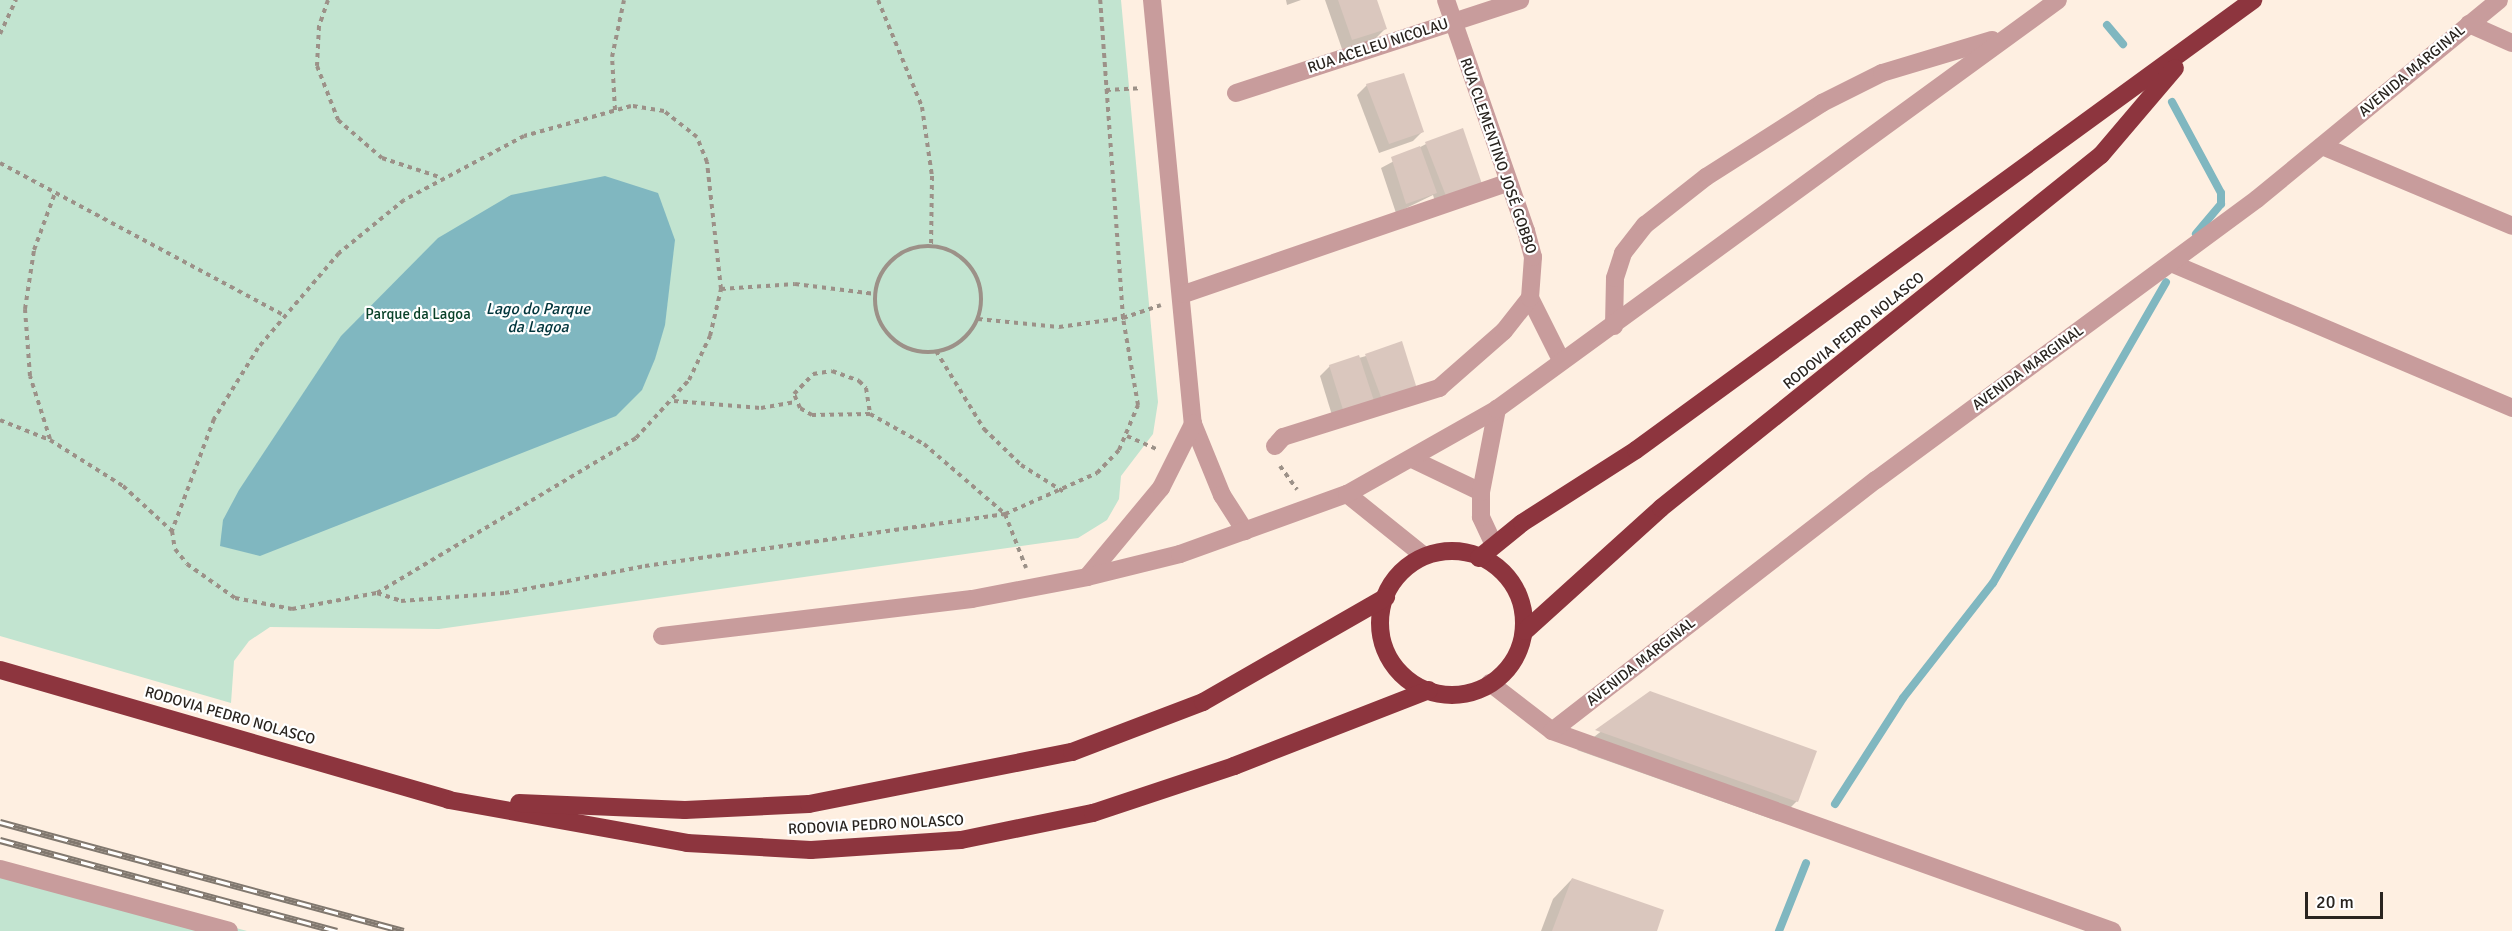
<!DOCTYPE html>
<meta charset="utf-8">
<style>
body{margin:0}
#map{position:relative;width:2512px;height:931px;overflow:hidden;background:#feefe1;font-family:Signika,sans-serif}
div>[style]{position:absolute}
.green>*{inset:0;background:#c2e4d0}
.water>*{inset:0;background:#80b7c0}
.shadow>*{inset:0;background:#0003}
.stream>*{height:8px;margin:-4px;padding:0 4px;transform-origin:4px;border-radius:4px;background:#80b7c0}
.building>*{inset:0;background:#dac7be}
.path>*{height:4px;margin-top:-2px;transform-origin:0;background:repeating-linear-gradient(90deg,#9c9188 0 4.5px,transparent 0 9px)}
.path>.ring{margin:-2px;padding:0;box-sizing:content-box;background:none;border:4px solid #9c9188;border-radius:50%}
.minor>*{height:18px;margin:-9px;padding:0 9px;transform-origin:9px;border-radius:9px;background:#c89c9c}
.highway>*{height:18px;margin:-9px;padding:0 9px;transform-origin:9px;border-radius:9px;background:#8d353e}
.highway>.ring{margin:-9px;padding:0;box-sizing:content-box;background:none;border:18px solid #8d353e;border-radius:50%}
.rail>*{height:7px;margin-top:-3.5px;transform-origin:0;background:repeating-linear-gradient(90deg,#fff 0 14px,#81786f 0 28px);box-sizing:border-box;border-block:2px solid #81786f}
span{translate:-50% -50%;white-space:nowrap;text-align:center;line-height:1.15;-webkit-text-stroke:4.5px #fff;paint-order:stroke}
.street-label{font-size:15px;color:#29241f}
.park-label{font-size:15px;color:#0a4229}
.water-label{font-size:16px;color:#00343b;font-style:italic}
.scale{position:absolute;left:2305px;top:892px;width:78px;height:27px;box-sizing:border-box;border:3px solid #29241f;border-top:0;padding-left:8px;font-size:18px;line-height:21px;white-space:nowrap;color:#29241f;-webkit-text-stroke:4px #fff;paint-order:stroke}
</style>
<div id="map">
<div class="green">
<i style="clip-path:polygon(0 0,1121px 0,1158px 402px,1153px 434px,1121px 476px,1119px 499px,1107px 520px,1078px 538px,439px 629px,270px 627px,249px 641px,234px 661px,231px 703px,0 636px)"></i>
<i style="clip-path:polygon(0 870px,30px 872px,247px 931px,0 931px)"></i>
</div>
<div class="water">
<i style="clip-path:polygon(605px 176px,658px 193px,675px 240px,665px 325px,655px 359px,642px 390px,616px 416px,260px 556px,220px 546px,223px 520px,239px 490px,341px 336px,438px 238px,511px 195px)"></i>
</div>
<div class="shadow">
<i style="clip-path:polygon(1286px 0,1301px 0,1287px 5px)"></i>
<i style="clip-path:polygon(1325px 0,1376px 0,1385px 29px,1375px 39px,1342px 49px)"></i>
<i style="clip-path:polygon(1367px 85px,1423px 131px,1413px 141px,1379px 153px,1357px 95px)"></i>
<i style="clip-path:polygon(1426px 144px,1480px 184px,1436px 205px,1433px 195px,1396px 213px,1381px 168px)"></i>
<i style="clip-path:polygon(1366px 356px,1416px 391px,1335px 425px,1320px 376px,1330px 366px)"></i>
<i style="clip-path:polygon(1651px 693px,1797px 801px,1777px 821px,1577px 750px)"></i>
<i style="clip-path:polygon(1572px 879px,1655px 931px,1541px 931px,1553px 899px)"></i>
</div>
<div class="stream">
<i style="left:2107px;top:25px;width:25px;rotate:50deg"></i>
<i style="left:2172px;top:102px;width:103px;rotate:61.7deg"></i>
<i style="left:2221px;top:193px;width:11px;rotate:90deg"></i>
<i style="left:2221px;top:204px;width:39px;rotate:130deg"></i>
<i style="left:1835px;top:804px;width:126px;rotate:-57.3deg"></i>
<i style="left:1903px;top:698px;width:146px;rotate:-52deg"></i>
<i style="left:1993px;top:583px;width:347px;rotate:-60.1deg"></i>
<i style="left:1779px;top:931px;width:73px;rotate:-68.3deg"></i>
</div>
<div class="building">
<i style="clip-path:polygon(1338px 0,1377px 0,1387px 29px,1352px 40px)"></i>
<i style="clip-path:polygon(1404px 73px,1424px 132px,1389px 144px,1366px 84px)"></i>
<i style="clip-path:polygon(1463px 128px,1482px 184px,1446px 196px,1425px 142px)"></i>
<i style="clip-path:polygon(1420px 146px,1437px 193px,1406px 204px,1391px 157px)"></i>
<i style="clip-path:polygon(1402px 341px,1418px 392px,1384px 405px,1365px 354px)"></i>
<i style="clip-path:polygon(1359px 355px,1376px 407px,1345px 416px,1329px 365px)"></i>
<i style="clip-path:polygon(1650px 691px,1817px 751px,1798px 802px,1595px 730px)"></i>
<i style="clip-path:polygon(1572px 878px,1664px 910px,1657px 931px,1552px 931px)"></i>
</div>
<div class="path">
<i style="left:328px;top:0;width:28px;rotate:109deg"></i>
<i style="left:319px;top:26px;width:40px;rotate:92.9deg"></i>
<i style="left:317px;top:66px;width:58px;rotate:68.7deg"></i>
<i style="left:338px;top:120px;width:58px;rotate:40.8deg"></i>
<i style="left:382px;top:158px;width:60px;rotate:18.4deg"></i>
<i style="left:878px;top:0;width:116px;rotate:67.6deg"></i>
<i style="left:922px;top:107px;width:70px;rotate:81.8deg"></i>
<i style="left:932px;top:176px;width:70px;rotate:90.8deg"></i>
<i style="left:0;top:34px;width:38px;rotate:-65deg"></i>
<i style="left:1106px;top:90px;width:34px;rotate:-3deg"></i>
<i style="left:615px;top:110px;width:53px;rotate:-93.2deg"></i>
<i style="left:612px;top:57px;width:58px;rotate:-78.1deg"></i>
<i style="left:0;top:163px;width:321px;rotate:28.2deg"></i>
<i class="ring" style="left:875px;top:246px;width:102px;height:102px"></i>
<i style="left:721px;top:289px;width:74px;rotate:-3.9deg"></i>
<i style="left:795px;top:284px;width:81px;rotate:7.1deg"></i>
<i style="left:978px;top:319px;width:81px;rotate:5.6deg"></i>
<i style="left:1059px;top:327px;width:65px;rotate:-8deg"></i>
<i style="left:1123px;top:318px;width:40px;rotate:-18.9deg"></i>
<i style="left:936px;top:351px;width:92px;rotate:58.4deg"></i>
<i style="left:984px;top:429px;width:52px;rotate:44.2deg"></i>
<i style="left:1021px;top:465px;width:51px;rotate:32.1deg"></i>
<i style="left:674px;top:401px;width:87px;rotate:4.6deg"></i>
<i style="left:761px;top:408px;width:35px;rotate:-10deg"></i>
<i style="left:870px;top:414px;width:58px;rotate:179deg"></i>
<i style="left:812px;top:415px;width:14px;rotate:-150deg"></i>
<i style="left:800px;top:408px;width:15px;rotate:-113deg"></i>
<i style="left:794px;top:394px;width:28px;rotate:-46deg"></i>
<i style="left:813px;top:374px;width:19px;rotate:-9deg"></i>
<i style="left:832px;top:371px;width:29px;rotate:20deg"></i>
<i style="left:859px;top:381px;width:10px;rotate:45deg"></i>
<i style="left:866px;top:388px;width:26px;rotate:81deg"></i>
<i style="left:870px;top:414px;width:62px;rotate:29.1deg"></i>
<i style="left:924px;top:444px;width:107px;rotate:40.8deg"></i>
<i style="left:1005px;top:514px;width:58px;rotate:68.7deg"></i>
<i style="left:0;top:420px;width:54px;rotate:21.8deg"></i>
<i style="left:50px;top:440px;width:86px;rotate:32.2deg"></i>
<i style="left:123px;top:486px;width:67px;rotate:42.6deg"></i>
<i style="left:172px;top:531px;width:18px;rotate:81deg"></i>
<i style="left:175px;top:549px;width:19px;rotate:51deg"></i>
<i style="left:187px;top:564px;width:59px;rotate:35.3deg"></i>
<i style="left:235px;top:598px;width:58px;rotate:10.9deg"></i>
<i style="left:292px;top:609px;width:86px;rotate:-10.7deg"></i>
<i style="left:377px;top:593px;width:302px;rotate:-30.9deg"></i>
<i style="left:636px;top:438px;width:79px;rotate:-47.6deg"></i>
<i style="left:689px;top:380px;width:49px;rotate:-64.5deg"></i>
<i style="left:710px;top:336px;width:48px;rotate:-76.8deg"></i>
<i style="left:721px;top:289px;width:128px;rotate:-96.3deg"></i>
<i style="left:707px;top:162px;width:27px;rotate:-112deg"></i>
<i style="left:697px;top:137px;width:42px;rotate:-141.8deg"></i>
<i style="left:664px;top:111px;width:33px;rotate:-171deg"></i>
<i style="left:631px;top:106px;width:111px;rotate:164.3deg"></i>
<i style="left:524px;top:136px;width:136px;rotate:151.9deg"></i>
<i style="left:404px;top:200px;width:84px;rotate:140.8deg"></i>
<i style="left:339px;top:253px;width:125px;rotate:130.5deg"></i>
<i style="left:258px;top:348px;width:84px;rotate:121.8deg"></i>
<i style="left:214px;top:419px;width:120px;rotate:110.6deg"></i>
<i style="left:1127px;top:436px;width:32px;rotate:24deg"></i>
<i style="left:50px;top:439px;width:66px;rotate:-107.6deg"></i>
<i style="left:30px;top:376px;width:67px;rotate:-94.3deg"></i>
<i style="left:25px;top:309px;width:60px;rotate:-81.3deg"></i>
<i style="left:34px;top:250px;width:61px;rotate:-69.8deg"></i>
<i style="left:1280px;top:466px;width:29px;rotate:54deg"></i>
<i style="left:377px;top:593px;width:25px;rotate:18deg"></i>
<i style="left:401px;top:601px;width:104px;rotate:-4.4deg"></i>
<i style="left:505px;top:593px;width:143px;rotate:-10.9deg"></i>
<i style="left:645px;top:566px;width:364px;rotate:-8.2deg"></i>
<i style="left:1005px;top:514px;width:101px;rotate:-24deg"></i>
<i style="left:1097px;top:473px;width:32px;rotate:-46deg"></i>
<i style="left:1119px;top:450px;width:49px;rotate:-67.1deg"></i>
<i style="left:1138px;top:405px;width:88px;rotate:-99.8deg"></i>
<i style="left:1123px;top:318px;width:319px;rotate:-94.1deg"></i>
</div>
<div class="minor">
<i style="left:1152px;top:0;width:426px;rotate:84.5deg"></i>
<i style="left:1193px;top:424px;width:77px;rotate:67.8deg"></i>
<i style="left:1222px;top:495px;width:43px;rotate:57.4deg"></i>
<i style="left:2469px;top:24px;width:47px;rotate:23.8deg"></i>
<i style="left:1236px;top:93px;width:299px;rotate:-18.1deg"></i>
<i style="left:2322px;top:146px;width:206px;rotate:22.8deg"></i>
<i style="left:2171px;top:263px;width:371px;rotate:23deg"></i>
<i style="left:1184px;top:294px;width:342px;rotate:-19deg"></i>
<i style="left:1530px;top:298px;width:69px;rotate:63.4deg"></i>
<i style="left:1614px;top:326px;width:48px;rotate:-88.8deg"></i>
<i style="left:1615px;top:278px;width:26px;rotate:-72deg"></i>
<i style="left:1623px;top:253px;width:36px;rotate:-52deg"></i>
<i style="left:1645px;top:225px;width:78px;rotate:-38.2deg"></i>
<i style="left:1706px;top:177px;width:138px;rotate:-32.5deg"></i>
<i style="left:1822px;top:103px;width:67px;rotate:-26.6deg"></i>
<i style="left:1882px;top:73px;width:115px;rotate:-16.7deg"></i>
<i style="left:1275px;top:446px;width:12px;rotate:-48deg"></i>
<i style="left:1283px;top:437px;width:164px;rotate:-17.4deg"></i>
<i style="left:1439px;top:388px;width:86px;rotate:-41.2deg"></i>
<i style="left:1504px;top:331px;width:42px;rotate:-51.8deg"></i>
<i style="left:1530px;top:298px;width:41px;rotate:-85.8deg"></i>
<i style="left:1533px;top:257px;width:27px;rotate:-105deg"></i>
<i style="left:1526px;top:231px;width:244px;rotate:-109.1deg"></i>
<i style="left:1414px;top:460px;width:74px;rotate:25.5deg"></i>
<i style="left:1347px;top:494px;width:97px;rotate:38.8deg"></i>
<i style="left:1494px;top:545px;width:31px;rotate:-115deg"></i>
<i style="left:1481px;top:517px;width:25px;rotate:-90deg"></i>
<i style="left:1481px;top:492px;width:85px;rotate:-79.1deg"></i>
<i style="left:1087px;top:577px;width:116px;rotate:-50.3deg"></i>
<i style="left:1161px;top:488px;width:72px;rotate:-63.4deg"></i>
<i style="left:662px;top:636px;width:312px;rotate:-6.8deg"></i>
<i style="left:972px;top:599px;width:117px;rotate:-10.8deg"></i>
<i style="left:1087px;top:577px;width:96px;rotate:-13.9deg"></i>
<i style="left:1180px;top:554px;width:177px;rotate:-19.8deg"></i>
<i style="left:1347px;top:494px;width:172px;rotate:-29.5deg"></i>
<i style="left:1497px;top:409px;width:694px;rotate:-36.09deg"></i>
<i style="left:1490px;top:683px;width:78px;rotate:37.7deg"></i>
<i style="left:1552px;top:731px;width:595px;rotate:19.65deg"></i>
<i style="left:1552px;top:731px;width:410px;rotate:-37.8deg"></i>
<i style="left:1876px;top:480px;width:473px;rotate:-36.4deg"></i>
<i style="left:2257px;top:199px;width:313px;rotate:-39.4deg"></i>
<i style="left:0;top:869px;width:237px;rotate:15.1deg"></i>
</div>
<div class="highway">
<i class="ring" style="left:1380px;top:551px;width:126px;height:126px"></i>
<i style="left:1479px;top:558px;width:55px;rotate:-39.1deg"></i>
<i style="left:1522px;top:523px;width:135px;rotate:-32.6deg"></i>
<i style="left:1636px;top:450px;width:764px;rotate:-36.1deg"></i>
<i style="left:1525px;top:631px;width:183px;rotate:-42.1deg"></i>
<i style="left:1661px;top:508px;width:564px;rotate:-38.74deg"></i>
<i style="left:2101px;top:155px;width:114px;rotate:-49.6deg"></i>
<i style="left:0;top:670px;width:467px;rotate:16.1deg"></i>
<i style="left:449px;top:800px;width:242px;rotate:10.2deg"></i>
<i style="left:687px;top:843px;width:124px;rotate:3.2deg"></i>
<i style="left:811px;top:850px;width:150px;rotate:-3.8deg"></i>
<i style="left:961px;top:840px;width:135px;rotate:-11.6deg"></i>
<i style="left:1093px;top:813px;width:149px;rotate:-18.4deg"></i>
<i style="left:1234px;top:766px;width:209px;rotate:-21.3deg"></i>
<i style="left:519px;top:803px;width:166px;rotate:2.4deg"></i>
<i style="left:685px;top:810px;width:124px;rotate:-2.8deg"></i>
<i style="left:809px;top:804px;width:268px;rotate:-11.2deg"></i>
<i style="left:1072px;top:752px;width:140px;rotate:-20.9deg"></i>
<i style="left:1203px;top:702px;width:211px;rotate:-29.8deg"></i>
</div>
<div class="rail">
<i style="left:0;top:822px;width:418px;rotate:15.1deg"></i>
<i style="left:0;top:840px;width:349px;rotate:15.1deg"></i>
</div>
<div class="street-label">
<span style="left:1378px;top:46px;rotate:-18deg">RUA ACELEU NICOLAU</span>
<span style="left:2412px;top:71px;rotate:-40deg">AVENIDA MARGINAL</span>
<span style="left:1498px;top:156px;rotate:71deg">RUA CLEMENTINO JOSÉ GOBBO</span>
<span style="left:1854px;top:331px;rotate:-39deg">RODOVIA PEDRO NOLASCO</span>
<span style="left:2028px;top:368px;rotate:-36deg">AVENIDA MARGINAL</span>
<span style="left:1641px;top:662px;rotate:-38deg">AVENIDA MARGINAL</span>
<span style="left:230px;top:716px;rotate:16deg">RODOVIA PEDRO NOLASCO</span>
<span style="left:876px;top:825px;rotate:-3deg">RODOVIA PEDRO NOLASCO</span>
</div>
<div class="park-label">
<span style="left:418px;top:315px">Parque da Lagoa</span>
</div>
<div class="water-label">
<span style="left:538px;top:318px">Lago do Parque<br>da Lagoa</span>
</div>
<div class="scale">20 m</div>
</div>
